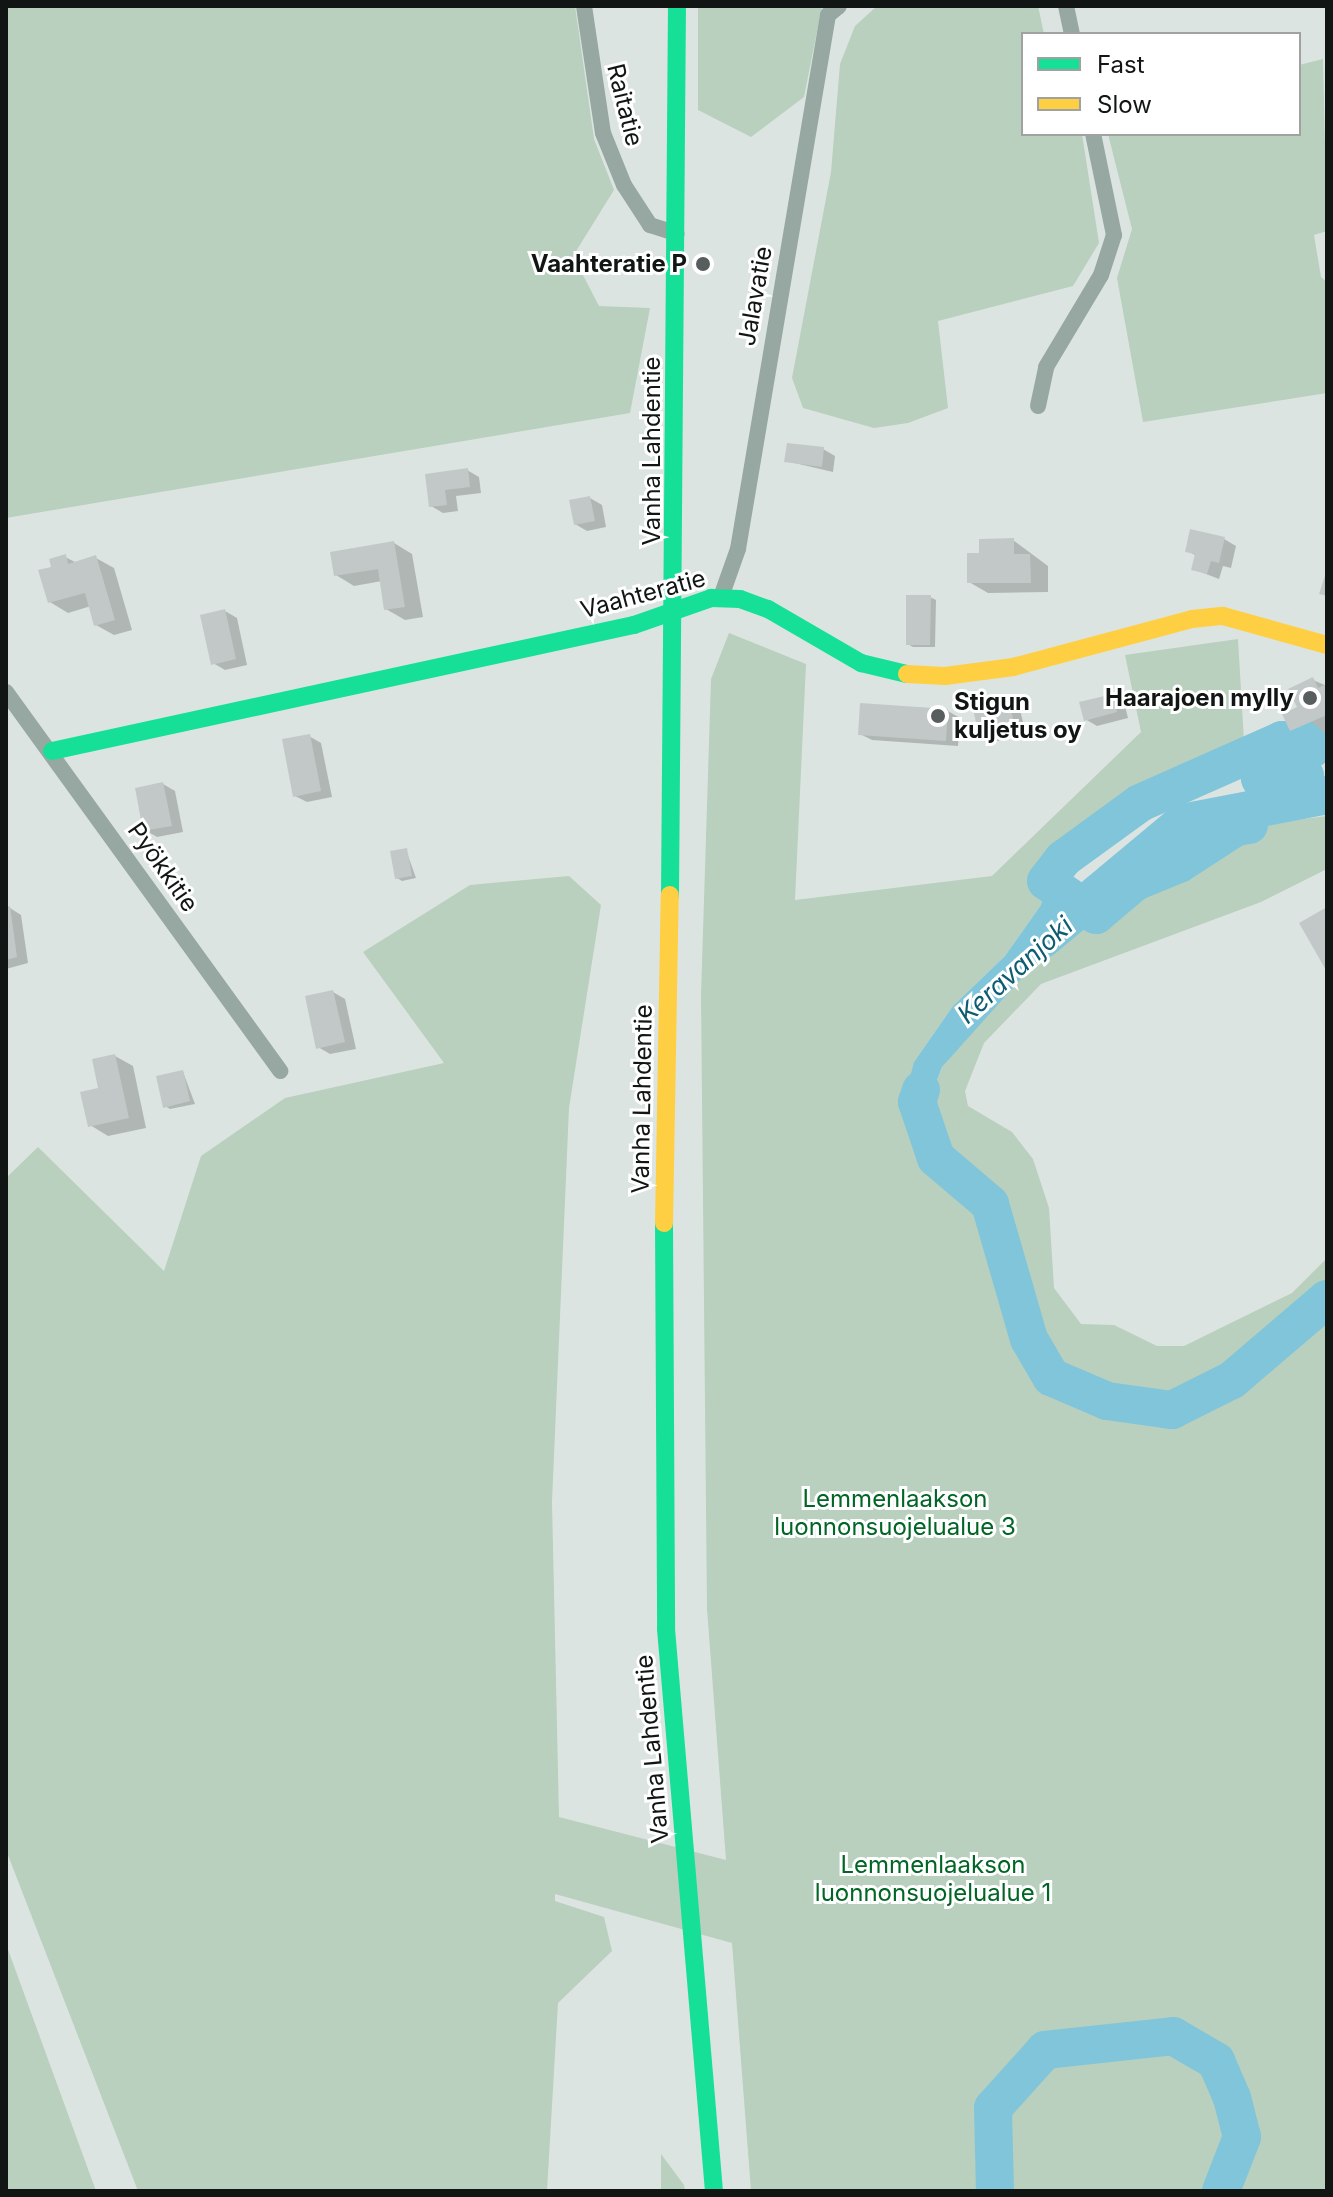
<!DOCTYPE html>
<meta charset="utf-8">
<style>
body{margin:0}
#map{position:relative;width:1333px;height:2197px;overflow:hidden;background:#dce4e2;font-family:Inter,sans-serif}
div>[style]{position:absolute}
.green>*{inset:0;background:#b8d0bd}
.water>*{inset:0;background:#81c5da}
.shadow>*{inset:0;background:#0003}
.stream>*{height:6px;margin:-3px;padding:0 3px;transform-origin:3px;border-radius:3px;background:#81c5da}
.river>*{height:38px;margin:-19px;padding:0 19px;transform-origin:19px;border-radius:19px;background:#81c5da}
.building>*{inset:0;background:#c2c8c7}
.street>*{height:16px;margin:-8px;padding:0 8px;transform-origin:8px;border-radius:8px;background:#96a8a1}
.fast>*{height:18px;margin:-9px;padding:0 9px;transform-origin:9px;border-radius:9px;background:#16e098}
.slow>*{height:18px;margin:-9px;padding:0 9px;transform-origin:9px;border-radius:9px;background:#ffcf43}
.dots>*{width:22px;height:22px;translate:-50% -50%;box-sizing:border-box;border:4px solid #fff;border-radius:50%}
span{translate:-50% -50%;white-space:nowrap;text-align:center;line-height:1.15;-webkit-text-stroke:6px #fff;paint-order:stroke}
.street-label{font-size:24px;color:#111615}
.poi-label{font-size:24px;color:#111615;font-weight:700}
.right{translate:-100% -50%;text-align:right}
.left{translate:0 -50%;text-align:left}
.park-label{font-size:24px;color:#006525}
.water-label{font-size:26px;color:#0e5c72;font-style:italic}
.frame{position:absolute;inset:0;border:8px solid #111615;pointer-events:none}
.legend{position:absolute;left:1021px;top:32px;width:280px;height:104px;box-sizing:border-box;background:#fff;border:2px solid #a0a2a1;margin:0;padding:10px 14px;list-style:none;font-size:24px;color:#111615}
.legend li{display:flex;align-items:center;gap:16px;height:40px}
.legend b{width:40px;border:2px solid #a0a2a1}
</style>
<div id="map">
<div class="green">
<i style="clip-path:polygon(6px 6px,575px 6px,594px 139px,614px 190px,573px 256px,599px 306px,650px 308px,630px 413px,6px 518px)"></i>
<i style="clip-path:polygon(698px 6px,822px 6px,804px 97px,751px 137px,698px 110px)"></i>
<i style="clip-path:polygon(877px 6px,1038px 6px,1044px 34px,1023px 34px,1023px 134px,1082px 134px,1099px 243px,1073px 286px,938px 321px,948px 408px,908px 423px,874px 428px,803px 408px,792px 378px,831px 172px,840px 64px,855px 26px)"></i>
<i style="clip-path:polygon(1323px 59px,1327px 231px,1314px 235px,1321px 277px,1327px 282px,1327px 393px,1143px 422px,1117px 278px,1132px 229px,1108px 134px,1299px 134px,1299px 65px)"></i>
<i style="clip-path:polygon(729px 633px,806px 664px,795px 900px,992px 876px,1141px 732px,1125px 655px,1238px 639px,1245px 758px,1140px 803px,1063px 859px,1046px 881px,1041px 905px,1005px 956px,953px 1006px,914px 1062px,930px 1098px,942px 1067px,974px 1025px,1036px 962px,1135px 882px,1179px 864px,1236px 827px,1327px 816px,1327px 869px,1261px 902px,1041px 984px,984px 1043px,965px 1091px,968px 1106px,1012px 1132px,1033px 1159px,1049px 1208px,1054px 1288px,1081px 1324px,1114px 1325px,1157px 1346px,1184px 1346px,1292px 1293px,1327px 1258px,1327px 2191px,751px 2191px,732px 1943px,555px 1894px,555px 1901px,604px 1917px,612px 1951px,558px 2003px,547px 2191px,138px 2191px,6px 1850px,6px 1178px,38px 1147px,164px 1271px,201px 1156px,285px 1098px,444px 1063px,363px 952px,470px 885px,569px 876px,601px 905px,569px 1108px,552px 1502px,559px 1817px,726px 1860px,707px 1609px,701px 995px,711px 679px)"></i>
<i style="clip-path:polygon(6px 1944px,96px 2191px,6px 2191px)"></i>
<i style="clip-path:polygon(661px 2154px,684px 2185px,685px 2191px,661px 2191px)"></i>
</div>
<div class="water">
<i style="clip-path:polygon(1046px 881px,1096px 915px,1036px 962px,942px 1067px,930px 1098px,940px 1132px,920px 1145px,902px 1109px,914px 1062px,953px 1006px,1005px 956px,1041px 905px)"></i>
</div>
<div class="shadow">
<i style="clip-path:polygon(823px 449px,835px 456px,833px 472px,786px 461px)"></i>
<i style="clip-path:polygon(467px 470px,479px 477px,481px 493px,456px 496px,458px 511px,443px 513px,431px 506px,427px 476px)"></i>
<i style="clip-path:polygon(590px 498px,602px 505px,606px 527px,587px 531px,575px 524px)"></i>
<i style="clip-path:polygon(1224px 539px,1236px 546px,1231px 568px,1223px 566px,1219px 579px,1193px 569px,1197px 556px,1187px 551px)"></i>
<i style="clip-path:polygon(1013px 540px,1048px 566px,1048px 592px,988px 593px,969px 582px,982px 555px)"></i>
<i style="clip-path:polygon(394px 543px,412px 554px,423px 617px,405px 620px,386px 609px,382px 581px,354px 586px,336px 575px)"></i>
<i style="clip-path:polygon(65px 557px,77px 563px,96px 558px,114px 568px,132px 630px,114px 635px,96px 625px,91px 606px,68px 613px,50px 602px,53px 568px)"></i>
<i style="clip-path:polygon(930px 597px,936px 600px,935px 647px,913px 647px,908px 644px)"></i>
<i style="clip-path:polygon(225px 611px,237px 618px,247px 665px,225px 670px,213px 663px)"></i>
<i style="clip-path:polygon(1313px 680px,1327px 686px,1327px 733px,1310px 741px,1292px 730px)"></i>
<i style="clip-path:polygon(1112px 696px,1124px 702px,1128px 718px,1097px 726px,1085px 719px)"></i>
<i style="clip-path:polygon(1008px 703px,1020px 710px,1026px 734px,993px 742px,981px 735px)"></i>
<i style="clip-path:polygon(948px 711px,960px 718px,958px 746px,872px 740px,860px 734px)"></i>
<i style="clip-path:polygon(309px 736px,321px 743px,332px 797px,307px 802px,295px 796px)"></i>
<i style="clip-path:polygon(163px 784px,175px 791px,183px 832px,157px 837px,145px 830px)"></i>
<i style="clip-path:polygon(406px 850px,416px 878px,402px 881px,397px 878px)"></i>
<i style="clip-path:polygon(10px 908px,21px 915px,28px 963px,6px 969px)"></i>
<i style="clip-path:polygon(333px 992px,345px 999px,356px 1049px,330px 1054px,318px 1047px)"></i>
<i style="clip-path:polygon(115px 1056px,133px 1066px,146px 1128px,108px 1136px,90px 1125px)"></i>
<i style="clip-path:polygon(183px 1072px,195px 1104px,170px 1109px,165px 1106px)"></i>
</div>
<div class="stream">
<i style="left:1309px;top:745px;width:20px;rotate:-27deg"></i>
</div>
<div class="river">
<i style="left:1249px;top:825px;width:13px;rotate:171deg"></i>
<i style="left:1236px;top:827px;width:68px;rotate:147deg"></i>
<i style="left:1179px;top:864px;width:48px;rotate:157.8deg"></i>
<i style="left:1135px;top:882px;width:51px;rotate:139.8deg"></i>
<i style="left:1096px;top:915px;width:60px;rotate:-145.8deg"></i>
<i style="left:1046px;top:881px;width:28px;rotate:-52deg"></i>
<i style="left:1063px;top:859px;width:95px;rotate:-36deg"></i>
<i style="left:1140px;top:803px;width:155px;rotate:-23.9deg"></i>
<i style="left:1282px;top:740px;width:22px"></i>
<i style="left:1304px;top:740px;width:12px;rotate:42deg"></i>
<i style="left:1313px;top:748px;width:61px;rotate:149.7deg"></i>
<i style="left:1260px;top:779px;width:11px;rotate:56deg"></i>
<i style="left:1266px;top:788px;width:41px;rotate:-17.1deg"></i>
<i style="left:1043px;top:939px;width:181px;rotate:-39.8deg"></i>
<i style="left:1182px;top:823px;width:148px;rotate:-10.9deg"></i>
<i style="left:921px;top:1090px;width:13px;rotate:108deg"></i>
<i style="left:917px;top:1102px;width:59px;rotate:71.3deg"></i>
<i style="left:936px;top:1158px;width:71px;rotate:40.4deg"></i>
<i style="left:990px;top:1204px;width:141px;rotate:73.9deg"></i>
<i style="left:1029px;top:1339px;width:44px;rotate:59.9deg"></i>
<i style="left:1051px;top:1377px;width:61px;rotate:23.2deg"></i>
<i style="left:1107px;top:1401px;width:66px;rotate:7.9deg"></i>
<i style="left:1172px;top:1410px;width:67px;rotate:-26.6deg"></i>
<i style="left:1232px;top:1380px;width:125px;rotate:-40.5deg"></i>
<i style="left:995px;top:2191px;width:83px;rotate:-91.4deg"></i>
<i style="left:993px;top:2108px;width:78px;rotate:-48.1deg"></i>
<i style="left:1045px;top:2050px;width:129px;rotate:-6.2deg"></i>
<i style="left:1173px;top:2036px;width:50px;rotate:30.2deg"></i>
<i style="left:1216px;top:2061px;width:40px;rotate:66.6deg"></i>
<i style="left:1232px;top:2098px;width:40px;rotate:75.6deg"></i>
<i style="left:1242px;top:2137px;width:58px;rotate:111.3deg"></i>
</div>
<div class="building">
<i style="clip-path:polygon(787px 443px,824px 447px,822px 467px,784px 462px)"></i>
<i style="clip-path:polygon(468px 468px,470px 487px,445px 490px,447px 505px,429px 507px,425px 474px)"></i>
<i style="clip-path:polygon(590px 496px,595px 521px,574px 525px,569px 500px)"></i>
<i style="clip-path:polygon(1190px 529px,1225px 537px,1219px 563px,1211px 561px,1207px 574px,1191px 570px,1195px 554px,1185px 552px)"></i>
<i style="clip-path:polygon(1014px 538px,1014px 554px,1030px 554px,1031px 583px,967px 583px,967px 553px,979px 553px,979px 539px)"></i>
<i style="clip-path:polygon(394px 541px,405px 607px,384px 610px,378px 569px,334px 576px,330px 552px)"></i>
<i style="clip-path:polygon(66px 554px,68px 564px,96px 555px,115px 620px,94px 626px,85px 593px,48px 603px,38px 570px,51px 567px,49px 559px)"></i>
<i style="clip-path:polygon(1327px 569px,1327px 596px,1319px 594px)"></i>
<i style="clip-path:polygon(906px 595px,931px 595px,930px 645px,906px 645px)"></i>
<i style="clip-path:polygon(225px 609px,236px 659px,211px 665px,200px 615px)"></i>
<i style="clip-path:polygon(1313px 677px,1318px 688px,1327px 684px,1327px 715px,1290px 731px,1282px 714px,1297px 707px,1288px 689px)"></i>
<i style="clip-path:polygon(1113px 694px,1117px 712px,1084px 721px,1079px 702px)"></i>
<i style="clip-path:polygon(1009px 701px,1015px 728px,979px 736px,973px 709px)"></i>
<i style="clip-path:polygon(860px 703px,948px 709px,946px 741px,858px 735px)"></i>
<i style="clip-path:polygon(310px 734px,321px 791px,293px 797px,282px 739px)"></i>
<i style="clip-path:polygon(163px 782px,172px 826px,143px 831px,135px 788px)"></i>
<i style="clip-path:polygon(407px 848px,412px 876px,395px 879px,390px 851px)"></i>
<i style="clip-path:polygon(10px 906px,17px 957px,6px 960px,6px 907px)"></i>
<i style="clip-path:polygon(1327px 907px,1327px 972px,1299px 923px)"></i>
<i style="clip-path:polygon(333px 990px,345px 1042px,316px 1049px,305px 996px)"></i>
<i style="clip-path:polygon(115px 1054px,129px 1118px,88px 1127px,80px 1092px,98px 1088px,92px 1059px)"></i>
<i style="clip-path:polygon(183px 1070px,190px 1101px,163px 1108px,156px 1076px)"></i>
</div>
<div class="street">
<i style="left:584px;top:6px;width:128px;rotate:81.5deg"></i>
<i style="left:603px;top:133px;width:56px;rotate:68deg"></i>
<i style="left:624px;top:185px;width:48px;rotate:57deg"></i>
<i style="left:650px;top:225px;width:28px;rotate:18deg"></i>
<i style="left:1066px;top:6px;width:29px;rotate:78deg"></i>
<i style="left:1038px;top:406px;width:40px;rotate:-78deg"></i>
<i style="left:1046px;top:367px;width:107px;rotate:-59.1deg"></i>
<i style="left:1101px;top:275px;width:42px;rotate:-72deg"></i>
<i style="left:1114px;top:235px;width:103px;rotate:-101.7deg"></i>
<i style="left:721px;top:597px;width:51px;rotate:-70.5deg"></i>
<i style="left:738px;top:549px;width:542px;rotate:-80.43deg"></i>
<i style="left:828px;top:15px;width:14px;rotate:-39deg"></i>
<i style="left:6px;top:692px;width:468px;rotate:54.1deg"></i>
</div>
<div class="fast">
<i style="left:52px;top:751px;width:595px;rotate:-12.22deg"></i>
<i style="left:634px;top:625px;width:82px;rotate:-19.3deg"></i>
<i style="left:711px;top:598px;width:29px;rotate:2deg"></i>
<i style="left:740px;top:599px;width:30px;rotate:20deg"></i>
<i style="left:768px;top:609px;width:108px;rotate:30.1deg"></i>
<i style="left:861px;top:663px;width:47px;rotate:13.4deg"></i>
<i style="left:670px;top:895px;width:889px;rotate:-89.55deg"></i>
<i style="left:664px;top:1223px;width:406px;rotate:89.7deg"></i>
<i style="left:666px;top:1629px;width:564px;rotate:85.12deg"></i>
</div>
<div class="slow">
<i style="left:907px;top:674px;width:38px;rotate:3deg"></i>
<i style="left:945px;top:676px;width:69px;rotate:-7.5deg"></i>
<i style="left:1013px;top:667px;width:185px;rotate:-15deg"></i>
<i style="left:1192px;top:619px;width:31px;rotate:-6deg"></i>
<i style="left:1223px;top:616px;width:108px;rotate:15.6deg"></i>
<i style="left:664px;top:1223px;width:328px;rotate:-89deg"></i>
</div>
<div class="dots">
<i style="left:703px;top:264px;background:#585e5d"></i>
<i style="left:1310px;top:698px;background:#585e5d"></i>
<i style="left:938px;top:716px;background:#585e5d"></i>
</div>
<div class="street-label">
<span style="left:625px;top:105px;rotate:76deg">Raitatie</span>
<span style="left:755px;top:296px;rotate:-80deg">Jalavatie</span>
<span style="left:652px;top:451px;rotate:-90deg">Vanha Lahdentie</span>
<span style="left:643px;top:594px;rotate:-15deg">Vaahteratie</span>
<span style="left:163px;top:867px;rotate:55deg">Pyökkitie</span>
<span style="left:642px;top:1099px;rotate:-89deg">Vanha Lahdentie</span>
<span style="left:652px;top:1749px;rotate:-95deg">Vanha Lahdentie</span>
</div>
<div class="poi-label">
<span class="right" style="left:687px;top:264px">Vaahteratie P</span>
<span class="right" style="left:1294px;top:698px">Haarajoen mylly</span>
<span class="left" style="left:954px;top:716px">Stigun<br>kuljetus oy</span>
</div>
<div class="park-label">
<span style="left:895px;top:1513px">Lemmenlaakson<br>luonnonsuojelualue 3</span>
<span style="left:933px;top:1879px">Lemmenlaakson<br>luonnonsuojelualue 1</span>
</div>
<div class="water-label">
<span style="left:1015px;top:970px;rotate:-42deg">Keravanjoki</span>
</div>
<div class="frame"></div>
<ul class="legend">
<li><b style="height:10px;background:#16e098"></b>Fast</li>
<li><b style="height:10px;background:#ffcf43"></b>Slow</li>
</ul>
</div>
